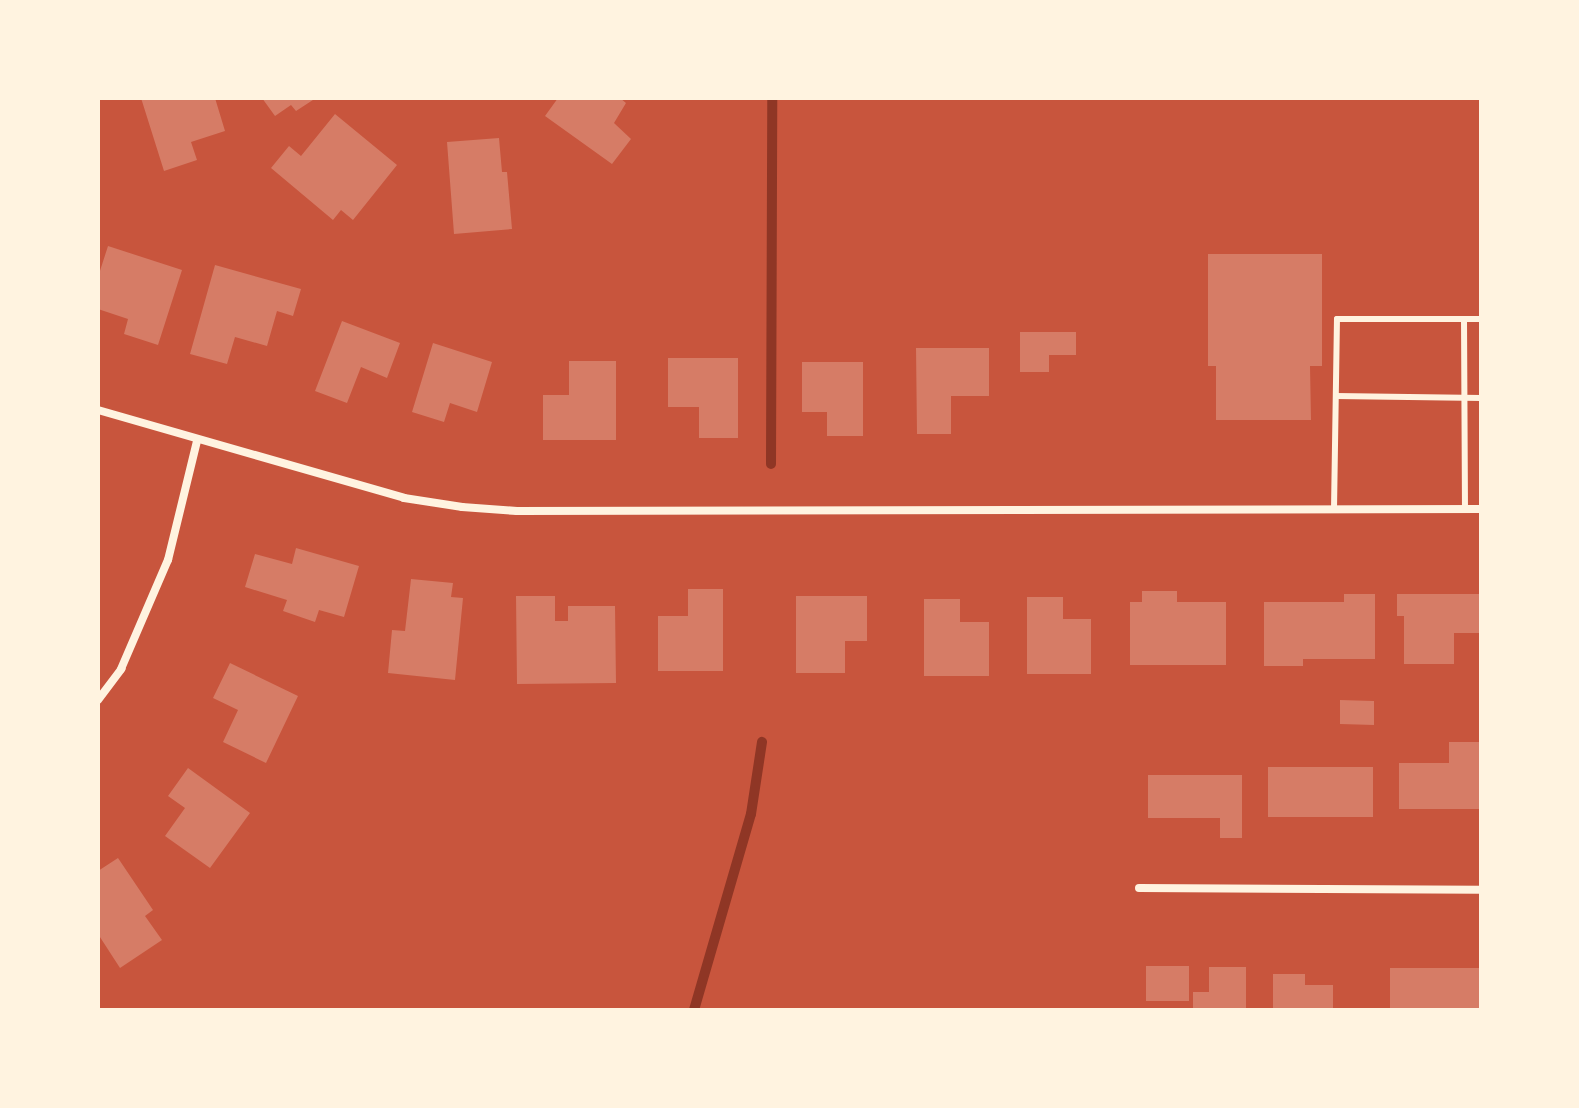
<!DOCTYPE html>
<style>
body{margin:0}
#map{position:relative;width:1579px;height:1108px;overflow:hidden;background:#c8553d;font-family:Poppins,sans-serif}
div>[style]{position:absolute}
.stream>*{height:10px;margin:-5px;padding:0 5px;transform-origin:5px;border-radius:5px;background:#8f3625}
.building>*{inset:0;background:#d67c66}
.service>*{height:6px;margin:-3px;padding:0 3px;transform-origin:3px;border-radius:3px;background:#fff3e0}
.minor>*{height:8px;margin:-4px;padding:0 4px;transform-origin:4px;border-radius:4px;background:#fff3e0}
span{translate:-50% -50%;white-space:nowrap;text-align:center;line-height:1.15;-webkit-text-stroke:7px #fff3e0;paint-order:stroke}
.frame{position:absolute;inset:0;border:100px solid #fff3e0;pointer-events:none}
</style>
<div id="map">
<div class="stream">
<i style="left:771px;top:464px;width:366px;rotate:-89.8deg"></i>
<i style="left:694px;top:1010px;width:204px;rotate:-73.8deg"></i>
<i style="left:751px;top:814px;width:73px;rotate:-81.3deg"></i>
</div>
<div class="building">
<i style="clip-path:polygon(141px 98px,215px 98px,225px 131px,191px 142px,197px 160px,164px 171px)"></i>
<i style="clip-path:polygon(262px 98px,316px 98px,296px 111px,291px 105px,275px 116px)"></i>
<i style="clip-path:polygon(558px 98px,620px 98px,626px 103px,614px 123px,631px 139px,612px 164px,545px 116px)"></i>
<i style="clip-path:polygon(335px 114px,397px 165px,353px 220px,341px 210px,333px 220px,271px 168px,289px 146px,301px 156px)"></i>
<i style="clip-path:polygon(499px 138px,502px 172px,507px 172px,512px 229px,454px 234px,447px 142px)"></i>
<i style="clip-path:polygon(108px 246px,182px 270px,158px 345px,124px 334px,128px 319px,98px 309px,98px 277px)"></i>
<i style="clip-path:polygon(1208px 254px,1322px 254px,1322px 366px,1310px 366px,1311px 420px,1216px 420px,1216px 366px,1208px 366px)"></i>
<i style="clip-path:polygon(215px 265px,301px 289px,293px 316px,277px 311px,267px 346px,235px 337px,227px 364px,190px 354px)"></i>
<i style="clip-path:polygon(342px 321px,400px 343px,387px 378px,361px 367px,347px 403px,315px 391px)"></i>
<i style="clip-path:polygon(1020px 332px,1076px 332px,1076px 355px,1049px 355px,1049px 372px,1020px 372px)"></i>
<i style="clip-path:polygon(433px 343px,492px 362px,477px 412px,450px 403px,444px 422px,412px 412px)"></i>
<i style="clip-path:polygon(916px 348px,989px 348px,989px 396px,951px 396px,951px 434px,917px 434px)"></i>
<i style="clip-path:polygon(668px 358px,738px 358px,738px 438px,699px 438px,699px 407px,668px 407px)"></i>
<i style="clip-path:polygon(569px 361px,616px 361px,616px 440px,543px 440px,543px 395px,569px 395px)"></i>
<i style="clip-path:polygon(802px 362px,863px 362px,863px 436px,827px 436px,827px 412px,802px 412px)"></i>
<i style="clip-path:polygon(296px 548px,359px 566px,344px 617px,319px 610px,315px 622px,283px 611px,287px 600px,245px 587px,255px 554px,292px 564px)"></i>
<i style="clip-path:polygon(411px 579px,453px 583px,451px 597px,463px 598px,455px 680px,388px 673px,392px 630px,405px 631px)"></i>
<i style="clip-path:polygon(688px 589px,723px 589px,723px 671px,658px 671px,658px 616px,688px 616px)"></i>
<i style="clip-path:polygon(1142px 591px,1177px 591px,1177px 602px,1226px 602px,1226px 665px,1130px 665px,1130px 602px,1142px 602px)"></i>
<i style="clip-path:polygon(1344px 594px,1375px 594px,1375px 659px,1303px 659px,1303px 666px,1264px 666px,1264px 602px,1344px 602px)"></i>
<i style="clip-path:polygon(1397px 594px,1481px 594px,1481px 633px,1454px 633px,1454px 664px,1404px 664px,1404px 616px,1397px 616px)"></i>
<i style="clip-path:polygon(516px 596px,555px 596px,555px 621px,568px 621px,568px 606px,615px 606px,616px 683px,517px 684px)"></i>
<i style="clip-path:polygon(796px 596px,867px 596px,867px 641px,845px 641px,845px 673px,796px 673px)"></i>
<i style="clip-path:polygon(1027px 597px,1063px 597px,1063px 619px,1091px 619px,1091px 674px,1027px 674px)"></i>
<i style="clip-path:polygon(924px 599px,960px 599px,960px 622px,989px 622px,989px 676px,924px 676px)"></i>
<i style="clip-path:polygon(230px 663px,298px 696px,266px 763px,223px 742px,238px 710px,213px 698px)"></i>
<i style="clip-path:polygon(1340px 700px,1374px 701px,1374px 725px,1340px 724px)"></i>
<i style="clip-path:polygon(1449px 742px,1481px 742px,1481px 809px,1399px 809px,1399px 763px,1449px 763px)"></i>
<i style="clip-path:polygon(1268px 767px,1373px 767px,1373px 817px,1268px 817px)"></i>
<i style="clip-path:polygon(188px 768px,250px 813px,210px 868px,165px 836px,185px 808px,168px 796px)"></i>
<i style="clip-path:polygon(1148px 775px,1242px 775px,1242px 838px,1220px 838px,1220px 818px,1148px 818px)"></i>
<i style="clip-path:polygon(118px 858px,153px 910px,145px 916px,162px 940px,120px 968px,98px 934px,98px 871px)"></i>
<i style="clip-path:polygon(1146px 966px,1189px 966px,1189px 1001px,1146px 1001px)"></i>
<i style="clip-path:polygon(1209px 967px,1246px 967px,1246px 1010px,1193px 1010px,1193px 992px,1209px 992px)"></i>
<i style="clip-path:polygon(1390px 968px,1481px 968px,1481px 1008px,1390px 1010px)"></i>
<i style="clip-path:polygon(1273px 974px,1305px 974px,1305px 985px,1333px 985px,1333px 1010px,1273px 1010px)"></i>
</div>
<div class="service">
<i style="left:1464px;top:319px;width:190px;rotate:89.7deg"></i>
<i style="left:1336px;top:396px;width:145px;rotate:0.8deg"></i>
<i style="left:1334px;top:509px;width:190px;rotate:-89.1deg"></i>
<i style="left:1337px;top:319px;width:144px"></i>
</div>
<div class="minor">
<i style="left:98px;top:410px;width:318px;rotate:16deg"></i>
<i style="left:404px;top:498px;width:59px;rotate:8.8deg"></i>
<i style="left:462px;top:507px;width:55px;rotate:4.2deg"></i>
<i style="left:517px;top:511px;width:964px;rotate:-0.12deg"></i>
<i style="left:98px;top:700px;width:39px;rotate:-53deg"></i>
<i style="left:121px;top:669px;width:119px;rotate:-66.7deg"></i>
<i style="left:168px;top:560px;width:122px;rotate:-76.3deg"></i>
<i style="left:1139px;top:888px;width:342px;rotate:0.3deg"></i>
</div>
<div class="frame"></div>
</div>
